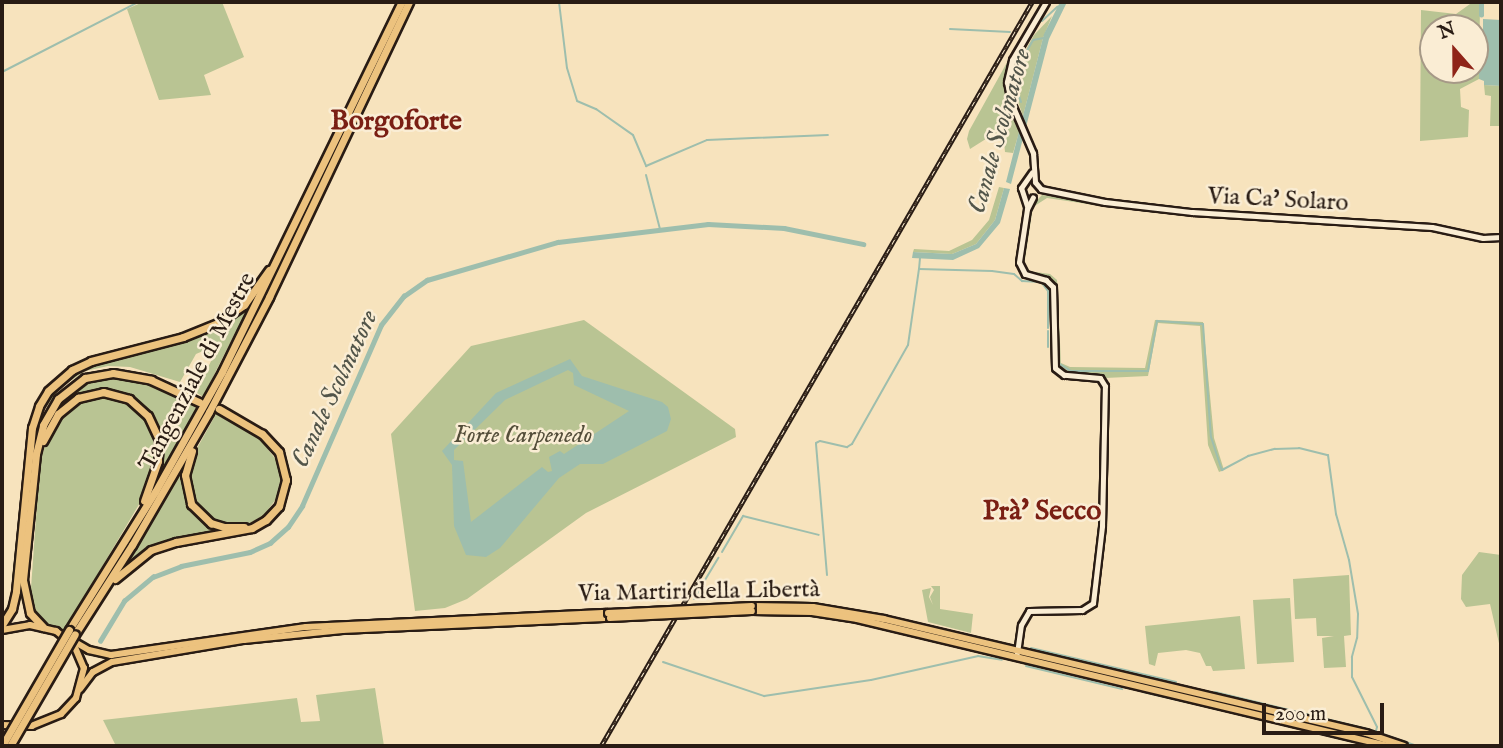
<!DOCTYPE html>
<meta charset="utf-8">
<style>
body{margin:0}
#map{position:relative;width:1503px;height:748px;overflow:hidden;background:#f7e3bd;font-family:"IM FELL English",serif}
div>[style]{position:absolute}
.green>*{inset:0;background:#b9c493}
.water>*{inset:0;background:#9ebead}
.stream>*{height:2px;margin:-1px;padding:0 1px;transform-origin:1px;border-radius:1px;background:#9ebead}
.canal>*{height:4.5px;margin:-2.25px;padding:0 2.25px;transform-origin:2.25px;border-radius:2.25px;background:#9ebead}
.roads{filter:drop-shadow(2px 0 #291c14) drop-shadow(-2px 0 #291c14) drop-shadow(0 2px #291c14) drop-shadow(0 -2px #291c14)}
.secondary>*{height:5px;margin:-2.5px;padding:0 2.5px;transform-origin:2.5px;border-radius:2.5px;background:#faedd4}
.primary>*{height:6px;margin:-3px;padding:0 3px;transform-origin:3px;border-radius:3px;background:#ecc27e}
.highway>*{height:7px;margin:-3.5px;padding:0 3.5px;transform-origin:3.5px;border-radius:3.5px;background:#ecc27e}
.rail>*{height:4.5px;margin-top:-2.25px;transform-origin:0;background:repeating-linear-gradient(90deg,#faedd4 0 5px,#291c14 0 10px);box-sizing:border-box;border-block:2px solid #291c14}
.bridges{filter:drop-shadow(2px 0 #291c14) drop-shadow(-2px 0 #291c14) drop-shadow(0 2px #291c14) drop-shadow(0 -2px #291c14)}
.primary-bridge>*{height:6px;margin:-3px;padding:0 3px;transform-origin:3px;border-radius:3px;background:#ecc27e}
.highway-bridge>*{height:7px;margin:-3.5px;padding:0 3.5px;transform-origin:3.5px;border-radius:3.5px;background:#ecc27e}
span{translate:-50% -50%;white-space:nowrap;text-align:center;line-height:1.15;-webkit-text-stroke:5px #faedd4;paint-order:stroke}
.street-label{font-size:24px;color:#291c14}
.park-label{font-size:24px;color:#544e3a;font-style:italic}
.water-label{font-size:26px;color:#52554a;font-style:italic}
.quarter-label{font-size:28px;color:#7a1f14;font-weight:700}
.frame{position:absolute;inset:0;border:4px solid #291c14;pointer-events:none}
.north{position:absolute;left:1419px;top:14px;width:70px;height:70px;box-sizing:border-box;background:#faedd4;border:2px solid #a69987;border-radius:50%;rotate:339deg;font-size:19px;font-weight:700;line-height:28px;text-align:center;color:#291c14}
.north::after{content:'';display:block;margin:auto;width:24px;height:32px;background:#8f2418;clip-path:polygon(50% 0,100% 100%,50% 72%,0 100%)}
.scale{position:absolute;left:1262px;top:703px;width:122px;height:32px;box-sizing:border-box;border:4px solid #291c14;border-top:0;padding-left:9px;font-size:21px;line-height:24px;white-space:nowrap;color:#291c14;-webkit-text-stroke:5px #faedd4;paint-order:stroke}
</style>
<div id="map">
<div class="green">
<i style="clip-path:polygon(143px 2px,222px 2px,244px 57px,204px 75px,211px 95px,159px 100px,127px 9px)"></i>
<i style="clip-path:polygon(evenodd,1470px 4px,1480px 4px,1479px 79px,1460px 89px,1461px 107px,1469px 110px,1468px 137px,1420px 141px,1421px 10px,1456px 14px,1470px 4px,1433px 28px,1475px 28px,1475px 70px,1433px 70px,1433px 28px)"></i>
<i style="clip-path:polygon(1052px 16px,1043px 38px,1023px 116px,1014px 90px,1014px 71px,1034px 35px)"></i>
<i style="clip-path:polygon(1010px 57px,1004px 84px,1020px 129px,1013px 153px,1005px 152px,1004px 142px,989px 137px,970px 149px,967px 139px,969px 131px)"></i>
<i style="clip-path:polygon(1484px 85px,1501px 86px,1501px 126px,1490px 126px,1491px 96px,1485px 95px)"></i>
<i style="clip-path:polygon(999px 187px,1004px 188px,995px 220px,976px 244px,952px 254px,913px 252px,914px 249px,949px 251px,972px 240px,989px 220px)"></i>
<i style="clip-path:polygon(1042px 195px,1101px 203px,1101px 206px,1047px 198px,1033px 207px,1024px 266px,1028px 271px,1050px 274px,1057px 280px,1061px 363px,1070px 367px,1145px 368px,1155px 320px,1203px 322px,1214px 438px,1224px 470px,1219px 472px,1208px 445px,1200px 326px,1158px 323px,1148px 376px,1105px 378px,1064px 372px,1057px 367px,1055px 285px,1050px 279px,1028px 273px,1021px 262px,1029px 208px)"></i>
<i style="clip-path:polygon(255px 297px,242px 328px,236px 331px,203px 397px,187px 386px,194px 382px,200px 384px,213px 357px,203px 351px,196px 354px,180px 382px,130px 367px,108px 366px,85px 371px,60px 388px,39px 417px,51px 392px,66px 376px,85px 365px,209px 329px)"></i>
<i style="clip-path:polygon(584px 320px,735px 429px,736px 437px,586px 513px,467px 599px,445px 608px,415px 611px,391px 434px,471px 346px)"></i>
<i style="clip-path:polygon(110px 375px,138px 378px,199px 404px,159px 478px,158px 429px,147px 410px,130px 397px,111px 390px,91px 391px,51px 417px,62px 399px,86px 380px)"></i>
<i style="clip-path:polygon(93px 394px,127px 399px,154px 428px,158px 451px,144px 496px,64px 631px,41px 621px,30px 602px,40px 462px,49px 432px,69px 404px)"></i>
<i style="clip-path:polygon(216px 414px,260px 439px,277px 461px,281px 479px,276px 499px,264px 515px,250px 523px,230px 526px,211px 520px,193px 502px,188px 486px,190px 461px)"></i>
<i style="clip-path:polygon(246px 425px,263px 436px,274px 447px,279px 455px,283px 463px,284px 470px,285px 484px,283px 494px,280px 501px,275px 509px,267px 518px,255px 526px,228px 533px,161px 545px,124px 565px,181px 469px,185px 494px,192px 507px,214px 526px,243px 529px,258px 523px,272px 512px,283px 490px,281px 459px,263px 436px)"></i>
<i style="clip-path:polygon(1479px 552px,1501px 555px,1501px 652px,1490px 604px,1466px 607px,1461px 599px,1462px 575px)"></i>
<i style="clip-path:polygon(1349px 575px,1351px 635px,1344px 636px,1346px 667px,1324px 668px,1322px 638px,1334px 636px,1317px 636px,1316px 618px,1295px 619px,1293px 579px)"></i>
<i style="clip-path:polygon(931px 586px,940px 586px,940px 609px,973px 614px,971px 633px,928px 622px,922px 590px,931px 588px,929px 597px,933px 605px,930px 597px,934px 590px)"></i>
<i style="clip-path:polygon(1290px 598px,1294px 662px,1257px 664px,1253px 600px)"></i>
<i style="clip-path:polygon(1240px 616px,1245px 669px,1213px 671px,1211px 666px,1206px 666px,1200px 653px,1186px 650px,1158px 653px,1155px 666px,1149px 664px,1145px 626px)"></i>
<i style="clip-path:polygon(375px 688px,384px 746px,116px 746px,103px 720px,297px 698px,301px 722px,320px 721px,316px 695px)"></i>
</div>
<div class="water">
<i style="clip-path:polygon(1060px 2px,1067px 2px,1049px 39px,1011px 184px,1006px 182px,1044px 34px)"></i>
<i style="clip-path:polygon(1483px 19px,1501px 20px,1501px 86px,1484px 85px,1484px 81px,1479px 79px,1479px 31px,1483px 30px)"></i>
<i style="clip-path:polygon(1004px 188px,1010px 189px,1000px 223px,979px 248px,953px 260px,912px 258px,913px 252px,952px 254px,976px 244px,995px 220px)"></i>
<i style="clip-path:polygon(evenodd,570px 359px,582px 376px,662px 402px,668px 407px,671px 419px,667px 431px,603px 464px,580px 464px,559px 478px,500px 548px,486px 557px,466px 555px,454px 526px,452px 465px,442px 451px,496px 393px,570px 359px,568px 370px,573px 373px,574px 385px,629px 411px,564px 454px,560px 451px,549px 457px,552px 471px,548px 472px,542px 467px,471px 522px,463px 461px,454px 460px,454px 450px,505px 400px,568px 370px)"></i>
</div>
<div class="stream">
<i style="left:559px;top:2px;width:66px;rotate:83.1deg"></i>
<i style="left:567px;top:68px;width:34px;rotate:73deg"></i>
<i style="left:577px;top:101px;width:21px;rotate:23deg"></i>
<i style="left:596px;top:109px;width:45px;rotate:35.1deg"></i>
<i style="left:633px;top:135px;width:34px;rotate:67deg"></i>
<i style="left:646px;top:166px;width:66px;rotate:-23.1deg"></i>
<i style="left:707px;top:140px;width:121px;rotate:-2.4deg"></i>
<i style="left:1042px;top:21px;width:21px;rotate:-43deg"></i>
<i style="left:950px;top:29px;width:60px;rotate:2.9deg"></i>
<i style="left:2px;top:72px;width:153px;rotate:-27.2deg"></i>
<i style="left:1021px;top:102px;width:19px;rotate:-108deg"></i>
<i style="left:1015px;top:84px;width:16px;rotate:-83deg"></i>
<i style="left:1017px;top:68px;width:32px;rotate:-60deg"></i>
<i style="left:1033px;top:40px;width:11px;rotate:-10deg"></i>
<i style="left:646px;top:175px;width:56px;rotate:75.5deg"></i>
<i style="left:920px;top:258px;width:11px;rotate:95deg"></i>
<i style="left:919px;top:269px;width:73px;rotate:1.6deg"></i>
<i style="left:992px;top:271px;width:22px;rotate:8deg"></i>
<i style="left:1014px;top:274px;width:11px;rotate:41deg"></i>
<i style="left:1022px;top:281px;width:19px;rotate:3deg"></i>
<i style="left:1041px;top:282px;width:11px;rotate:52deg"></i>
<i style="left:1048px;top:291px;width:37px;rotate:90deg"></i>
<i style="left:1048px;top:347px;width:16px;rotate:-90deg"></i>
<i style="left:1058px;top:363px;width:15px;rotate:32deg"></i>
<i style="left:1071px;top:371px;width:77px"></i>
<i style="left:1148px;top:371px;width:51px;rotate:-79.8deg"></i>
<i style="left:1157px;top:321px;width:46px;rotate:3.7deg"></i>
<i style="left:1203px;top:324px;width:113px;rotate:86deg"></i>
<i style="left:1211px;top:437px;width:35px;rotate:72deg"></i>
<i style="left:1222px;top:470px;width:30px;rotate:-28deg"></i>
<i style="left:1248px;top:456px;width:28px;rotate:-15deg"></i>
<i style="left:1275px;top:449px;width:24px;rotate:-2deg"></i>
<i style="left:1299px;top:448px;width:30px;rotate:14deg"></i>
<i style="left:1328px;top:455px;width:60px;rotate:82.3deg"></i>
<i style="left:1336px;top:514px;width:48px;rotate:74.2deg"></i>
<i style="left:1349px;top:560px;width:55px;rotate:80.5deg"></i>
<i style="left:1358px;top:614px;width:24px;rotate:92deg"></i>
<i style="left:1357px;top:638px;width:20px;rotate:105deg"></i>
<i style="left:1352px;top:657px;width:20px;rotate:90deg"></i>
<i style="left:1352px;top:677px;width:56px;rotate:63.4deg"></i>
<i style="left:1377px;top:727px;width:4px;rotate:104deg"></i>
<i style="left:722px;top:552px;width:42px;rotate:-59.7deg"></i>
<i style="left:743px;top:516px;width:78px;rotate:14deg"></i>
<i style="left:827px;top:575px;width:132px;rotate:-94.8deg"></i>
<i style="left:816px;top:443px;width:4px;rotate:-27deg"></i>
<i style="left:820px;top:441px;width:28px;rotate:13deg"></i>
<i style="left:847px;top:447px;width:6px;rotate:-31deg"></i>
<i style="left:852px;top:444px;width:114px;rotate:-60.5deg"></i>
<i style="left:908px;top:345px;width:77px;rotate:-81.8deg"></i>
<i style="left:705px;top:580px;width:26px;rotate:-59deg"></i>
<i style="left:694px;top:599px;width:17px;rotate:-59deg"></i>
<i style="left:1031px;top:648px;width:149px;rotate:13.2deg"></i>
<i style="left:663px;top:662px;width:107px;rotate:18.6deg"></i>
<i style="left:764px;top:696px;width:108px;rotate:-8.5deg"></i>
<i style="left:871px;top:680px;width:110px;rotate:-12.6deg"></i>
<i style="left:978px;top:656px;width:24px;rotate:9deg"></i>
<i style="left:1026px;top:666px;width:99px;rotate:13.5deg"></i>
<i style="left:1143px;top:692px;width:141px;rotate:13.1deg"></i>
<i style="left:1215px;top:692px;width:157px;rotate:13.6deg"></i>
<i style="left:1368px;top:729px;width:52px;rotate:19.1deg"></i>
</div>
<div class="canal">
<i style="left:1481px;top:15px;width:13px;rotate:-90deg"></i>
<i style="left:100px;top:641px;width:47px;rotate:-59deg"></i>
<i style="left:124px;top:601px;width:38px;rotate:-40deg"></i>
<i style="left:153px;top:577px;width:30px;rotate:-21deg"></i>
<i style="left:181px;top:566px;width:70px;rotate:-11.5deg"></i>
<i style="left:250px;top:552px;width:22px;rotate:-24deg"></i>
<i style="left:270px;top:543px;width:24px;rotate:-42deg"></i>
<i style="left:288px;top:527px;width:25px;rotate:-56deg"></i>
<i style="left:302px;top:506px;width:197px;rotate:-66.4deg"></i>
<i style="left:381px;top:325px;width:37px;rotate:-52deg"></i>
<i style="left:404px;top:296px;width:28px;rotate:-35deg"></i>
<i style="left:427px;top:280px;width:136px;rotate:-16.2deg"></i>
<i style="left:558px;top:242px;width:151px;rotate:-6.8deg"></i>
<i style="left:708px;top:224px;width:76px;rotate:3deg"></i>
<i style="left:784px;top:228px;width:81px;rotate:11.4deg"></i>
</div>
<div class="roads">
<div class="secondary">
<i style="left:1046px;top:2px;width:67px;rotate:120.4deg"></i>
<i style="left:1012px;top:60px;width:23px;rotate:103deg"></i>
<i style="left:1007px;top:82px;width:20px;rotate:79deg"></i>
<i style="left:1011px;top:102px;width:56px;rotate:66.7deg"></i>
<i style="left:1033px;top:153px;width:29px;rotate:86deg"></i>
<i style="left:1035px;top:182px;width:9px;rotate:49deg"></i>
<i style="left:1041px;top:189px;width:65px;rotate:11.5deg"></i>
<i style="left:1105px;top:202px;width:88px;rotate:6.6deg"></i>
<i style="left:1192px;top:212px;width:240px;rotate:3.6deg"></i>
<i style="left:1432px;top:227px;width:52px;rotate:12.2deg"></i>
<i style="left:1483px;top:238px;width:18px;rotate:-3deg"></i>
<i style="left:1027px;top:206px;width:19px;rotate:-108deg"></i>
<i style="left:1021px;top:188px;width:19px;rotate:-55deg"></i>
<i style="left:1017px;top:653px;width:28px;rotate:-82deg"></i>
<i style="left:1021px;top:625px;width:16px;rotate:-60deg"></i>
<i style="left:1029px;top:611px;width:53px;rotate:-1.1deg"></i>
<i style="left:1082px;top:610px;width:13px;rotate:-32deg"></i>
<i style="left:1093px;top:603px;width:78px;rotate:-83.3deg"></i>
<i style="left:1102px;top:526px;width:140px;rotate:-88.8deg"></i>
<i style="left:1105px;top:386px;width:9px;rotate:-122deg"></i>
<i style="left:1100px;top:378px;width:36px;rotate:-175deg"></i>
<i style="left:1064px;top:375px;width:11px;rotate:-142deg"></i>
<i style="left:1055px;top:368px;width:81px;rotate:-91.4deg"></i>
<i style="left:1053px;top:287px;width:10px;rotate:-135deg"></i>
<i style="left:1046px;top:280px;width:22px;rotate:-164deg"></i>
<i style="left:1025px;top:274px;width:13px;rotate:-117deg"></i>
<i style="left:1019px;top:262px;width:54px;rotate:-81.4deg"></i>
<i style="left:1027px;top:209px;width:13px;rotate:-63deg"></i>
</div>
<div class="primary">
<i style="left:752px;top:606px;width:61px;rotate:0.9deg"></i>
<i style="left:813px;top:607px;width:72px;rotate:9.6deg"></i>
<i style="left:884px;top:619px;width:495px;rotate:13.3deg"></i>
<i style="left:1366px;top:733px;width:40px;rotate:18.9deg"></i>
<i style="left:752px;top:611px;width:60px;rotate:1deg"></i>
<i style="left:812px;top:612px;width:46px;rotate:8.8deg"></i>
<i style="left:857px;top:619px;width:546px;rotate:13.45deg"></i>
<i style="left:2px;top:630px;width:28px;rotate:-10deg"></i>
<i style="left:30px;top:625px;width:27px;rotate:13deg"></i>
<i style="left:56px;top:631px;width:23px;rotate:38deg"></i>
<i style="left:74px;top:645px;width:25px;rotate:67deg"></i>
<i style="left:84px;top:668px;width:31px;rotate:105deg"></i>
<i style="left:76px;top:698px;width:22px;rotate:133deg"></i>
<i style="left:61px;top:714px;width:31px;rotate:158deg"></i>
<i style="left:32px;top:726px;width:30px;rotate:-178deg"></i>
<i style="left:68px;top:638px;width:24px;rotate:30deg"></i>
<i style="left:89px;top:650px;width:23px;rotate:13deg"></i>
<i style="left:111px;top:655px;width:197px;rotate:-8.2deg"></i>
<i style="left:306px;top:627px;width:302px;rotate:-2.7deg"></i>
<i style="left:80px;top:689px;width:21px;rotate:-53deg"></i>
<i style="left:93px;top:672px;width:21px;rotate:-28deg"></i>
<i style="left:112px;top:662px;width:134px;rotate:-9.5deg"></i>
<i style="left:244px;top:640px;width:99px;rotate:-5.8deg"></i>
<i style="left:342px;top:630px;width:268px;rotate:-2.6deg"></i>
</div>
<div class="highway">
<i style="left:43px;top:441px;width:31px;rotate:-61deg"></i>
<i style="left:58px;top:414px;width:26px;rotate:-39deg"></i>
<i style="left:78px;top:398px;width:26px;rotate:-13deg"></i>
<i style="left:103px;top:392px;width:27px;rotate:15deg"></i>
<i style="left:129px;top:399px;width:25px;rotate:42deg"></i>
<i style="left:148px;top:416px;width:26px;rotate:65deg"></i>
<i style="left:159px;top:440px;width:21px;rotate:93deg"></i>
<i style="left:158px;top:461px;width:42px;rotate:109.3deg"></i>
<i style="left:192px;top:451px;width:25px;rotate:106deg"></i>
<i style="left:185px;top:475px;width:30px;rotate:78deg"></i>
<i style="left:191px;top:504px;width:28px;rotate:44deg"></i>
<i style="left:211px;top:523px;width:14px;rotate:17deg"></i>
<i style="left:224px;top:527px;width:20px"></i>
<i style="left:115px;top:579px;width:46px;rotate:-38.9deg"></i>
<i style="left:151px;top:550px;width:26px;rotate:-18deg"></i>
<i style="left:176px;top:542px;width:77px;rotate:-10.4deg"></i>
<i style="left:252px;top:528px;width:16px;rotate:-30deg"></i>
<i style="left:266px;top:520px;width:19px;rotate:-47deg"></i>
<i style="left:279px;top:506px;width:27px;rotate:-75deg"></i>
<i style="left:286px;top:480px;width:29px;rotate:-104deg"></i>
<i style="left:279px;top:452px;width:25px;rotate:-133deg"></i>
<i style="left:262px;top:434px;width:50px;rotate:-149.8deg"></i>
<i style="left:2px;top:625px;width:19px;rotate:-58deg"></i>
<i style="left:12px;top:609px;width:18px;rotate:-77deg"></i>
<i style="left:16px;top:591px;width:164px;rotate:-84.4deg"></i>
<i style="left:32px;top:428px;width:23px;rotate:-72deg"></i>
<i style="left:39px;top:406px;width:17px;rotate:-59deg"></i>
<i style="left:48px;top:391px;width:32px;rotate:-41deg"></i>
<i style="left:72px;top:370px;width:21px;rotate:-25deg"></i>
<i style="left:91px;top:361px;width:95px;rotate:-14.6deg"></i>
<i style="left:183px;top:337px;width:38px;rotate:-22deg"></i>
<i style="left:218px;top:323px;width:32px;rotate:-35deg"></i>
<i style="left:244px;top:305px;width:43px;rotate:-54.5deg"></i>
<i style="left:43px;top:627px;width:19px;rotate:-133deg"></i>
<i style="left:30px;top:613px;width:34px;rotate:-102deg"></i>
<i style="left:23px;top:580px;width:127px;rotate:-84.1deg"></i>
<i style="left:36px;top:454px;width:30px;rotate:-76deg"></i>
<i style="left:43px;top:425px;width:30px;rotate:-60deg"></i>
<i style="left:58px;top:399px;width:34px;rotate:-38deg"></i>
<i style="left:85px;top:378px;width:28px;rotate:-10deg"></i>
<i style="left:113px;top:373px;width:39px;rotate:10deg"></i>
<i style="left:151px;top:380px;width:53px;rotate:24.6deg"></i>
<i style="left:69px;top:630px;width:163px;rotate:-58.1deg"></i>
<i style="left:155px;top:492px;width:137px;rotate:-60.8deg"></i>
<i style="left:222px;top:372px;width:411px;rotate:-64.1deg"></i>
<i style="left:75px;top:634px;width:106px;rotate:-57.4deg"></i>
<i style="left:132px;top:545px;width:154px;rotate:-59.9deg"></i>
<i style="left:209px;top:412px;width:130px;rotate:-62.4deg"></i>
<i style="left:269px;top:297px;width:327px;rotate:-64.6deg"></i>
</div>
</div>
<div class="rail">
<i style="left:601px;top:746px;width:860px;rotate:-59.92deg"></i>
</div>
<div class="bridges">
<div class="primary-bridge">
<i style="left:608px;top:613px;width:144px;rotate:-2.8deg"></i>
<i style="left:610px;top:618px;width:142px;rotate:-2.8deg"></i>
</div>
<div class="highway-bridge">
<i style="left:2px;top:746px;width:134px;rotate:-60deg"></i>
<i style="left:10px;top:746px;width:129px;rotate:-59.9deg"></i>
</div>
</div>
<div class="street-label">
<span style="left:1278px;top:200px;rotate:3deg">Via Ca' Solaro</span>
<span style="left:198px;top:372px;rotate:-62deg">Tangenziale di Mestre</span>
<span style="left:699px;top:592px;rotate:-1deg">Via Martiri della Libertà</span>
</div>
<div class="park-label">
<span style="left:523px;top:436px">Forte Carpenedo</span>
</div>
<div class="water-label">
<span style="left:1000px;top:131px;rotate:-74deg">Canale Scolmatore</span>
<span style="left:335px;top:389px;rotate:-65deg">Canale Scolmatore</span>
</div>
<div class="quarter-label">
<span style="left:396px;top:122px">Borgoforte</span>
<span style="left:1042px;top:512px">Prà' Secco</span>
</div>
<div class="frame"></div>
<div class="north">N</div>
<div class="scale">200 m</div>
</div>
